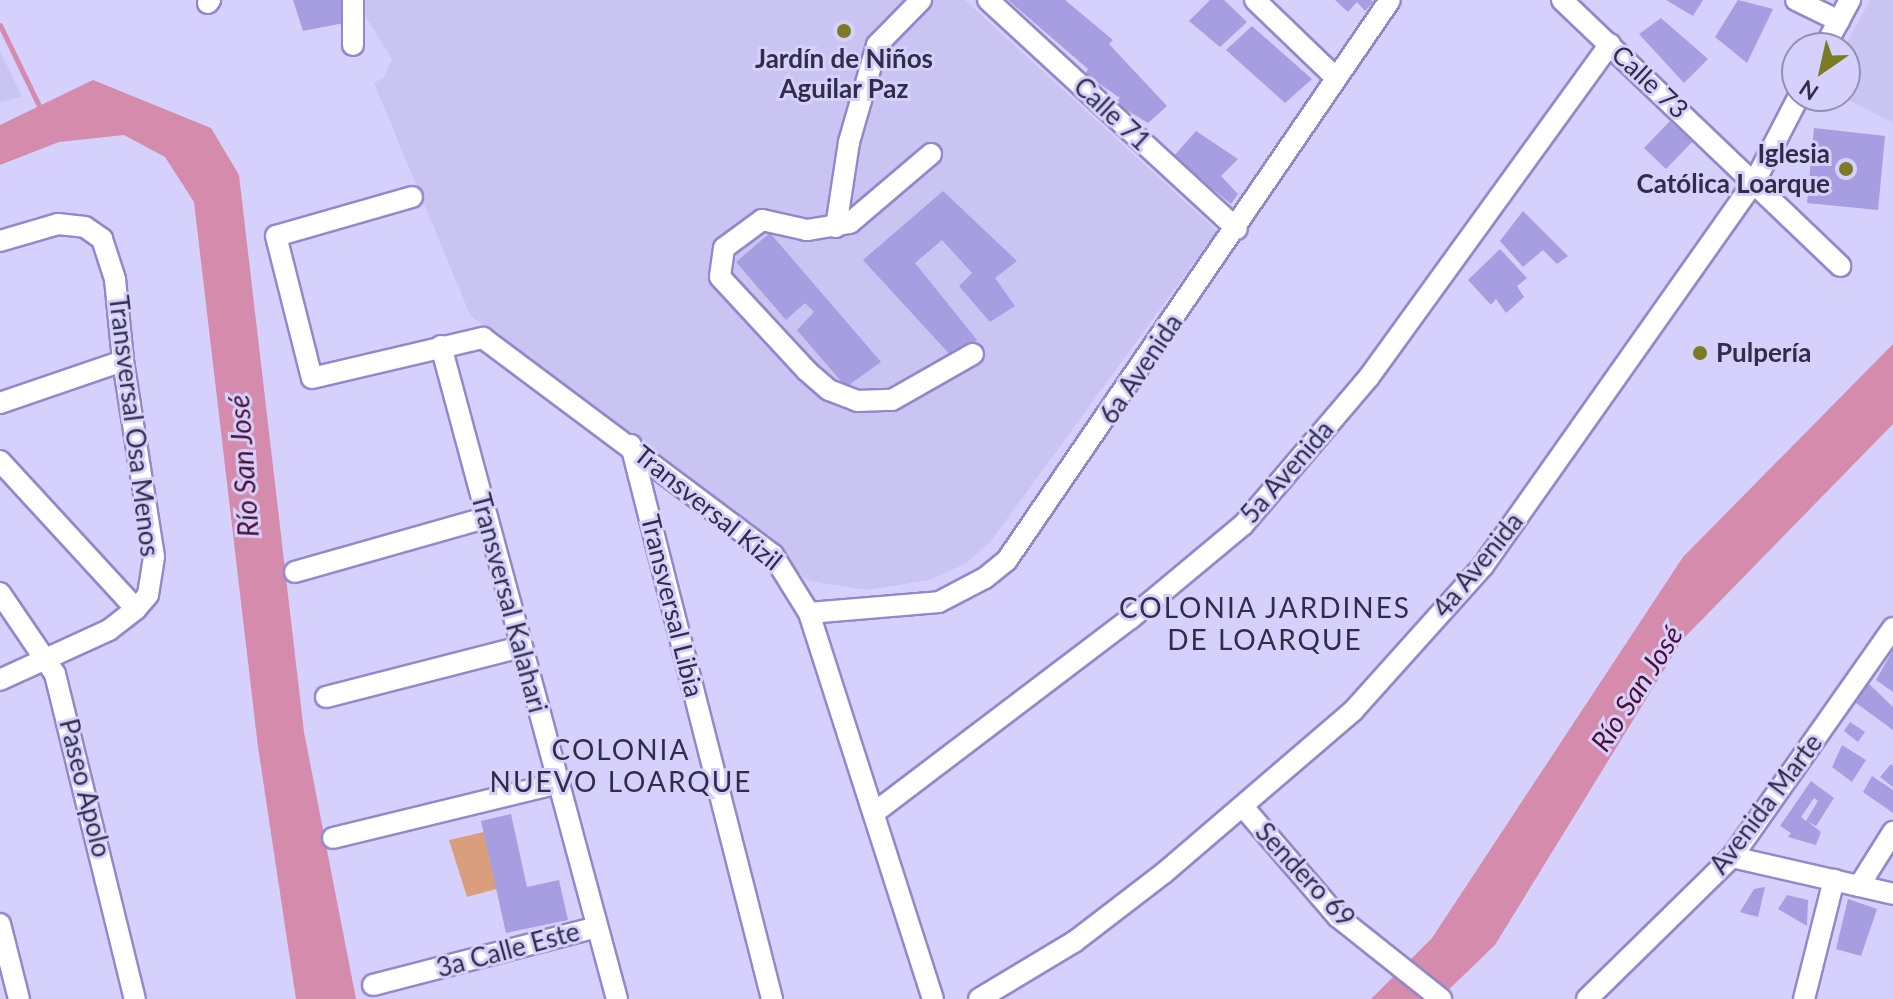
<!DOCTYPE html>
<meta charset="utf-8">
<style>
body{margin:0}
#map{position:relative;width:1893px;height:999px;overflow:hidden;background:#d6d1fc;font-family:Lato,sans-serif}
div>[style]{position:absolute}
.built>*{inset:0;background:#cac4f3}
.green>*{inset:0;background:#d99e7c}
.water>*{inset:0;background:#d48bac}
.stream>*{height:5px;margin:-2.5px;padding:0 2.5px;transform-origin:2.5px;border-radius:2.5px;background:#d48bac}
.building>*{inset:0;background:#a79de1}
.roads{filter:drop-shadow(2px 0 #9288ca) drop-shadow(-2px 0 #9288ca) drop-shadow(0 2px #9288ca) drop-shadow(0 -2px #9288ca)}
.minor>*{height:20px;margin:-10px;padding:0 10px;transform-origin:10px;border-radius:10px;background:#fff}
.dots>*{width:22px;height:22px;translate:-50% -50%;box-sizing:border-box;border:4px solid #d6d1fc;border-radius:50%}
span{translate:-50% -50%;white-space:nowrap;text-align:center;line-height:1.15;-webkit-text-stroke:6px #d6d1fc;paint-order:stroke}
.poi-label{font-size:26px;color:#312d48;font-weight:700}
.right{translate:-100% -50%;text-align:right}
.left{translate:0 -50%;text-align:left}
.street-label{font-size:26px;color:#312d48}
.water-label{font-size:28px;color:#4d0d32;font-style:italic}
.neighbourhood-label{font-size:28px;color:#312d48;letter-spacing:2px}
.north{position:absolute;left:1781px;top:32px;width:80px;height:80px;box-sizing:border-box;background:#d6d1fc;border:2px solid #948fb4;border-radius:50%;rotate:214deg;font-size:22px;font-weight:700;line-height:32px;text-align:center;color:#312d48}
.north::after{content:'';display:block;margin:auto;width:28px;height:36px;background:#7a7b24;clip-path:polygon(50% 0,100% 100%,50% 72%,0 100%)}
</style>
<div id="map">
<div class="built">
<i style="clip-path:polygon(363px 0,965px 0,1217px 231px,991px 541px,965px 564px,929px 580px,868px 590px,809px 581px,470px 315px,374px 83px,384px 77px,392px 59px,364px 14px)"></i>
<i style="clip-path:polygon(1870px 0,1893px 0,1893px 123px,1841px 96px,1845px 96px,1844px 48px)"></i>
<i style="clip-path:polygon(0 51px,22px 97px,0 102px)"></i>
</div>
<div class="green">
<i style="clip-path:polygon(484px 832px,500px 888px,467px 897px,449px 840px)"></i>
</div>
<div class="water">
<i style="clip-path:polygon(93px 80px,211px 128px,239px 175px,304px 732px,356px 999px,296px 999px,258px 747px,194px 202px,165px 157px,124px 135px,59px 142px,0 165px,0 125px)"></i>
<i style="clip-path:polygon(1893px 344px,1893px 424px,1683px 639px,1495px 945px,1439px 999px,1371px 999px,1432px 938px,1683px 557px)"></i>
</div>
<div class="stream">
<i style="left:0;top:25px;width:94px;rotate:64.2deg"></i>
</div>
<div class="building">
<i style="clip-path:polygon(293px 0,345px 0,349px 22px,303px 31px)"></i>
<i style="clip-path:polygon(1008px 0,1065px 0,1113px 40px,1109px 44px,1167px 106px,1148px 123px,1115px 103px,1120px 98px,1085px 74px,1088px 69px)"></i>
<i style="clip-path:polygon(1210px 0,1224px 0,1247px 22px,1220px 47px,1189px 21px)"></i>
<i style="clip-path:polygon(1335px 0,1371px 0,1373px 2px,1365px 11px,1357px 2px,1348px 12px)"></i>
<i style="clip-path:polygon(1666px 0,1703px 0,1693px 16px)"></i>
<i style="clip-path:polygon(1738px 0,1773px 9px,1747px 63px,1715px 37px)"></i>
<i style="clip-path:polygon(1661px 18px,1708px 59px,1684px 83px,1639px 34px)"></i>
<i style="clip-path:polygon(1252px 26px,1312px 79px,1285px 103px,1226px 50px)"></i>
<i style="clip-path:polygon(1670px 121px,1692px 142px,1666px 169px,1644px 148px)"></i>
<i style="clip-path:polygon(1814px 128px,1885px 136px,1878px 210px,1807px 203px)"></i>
<i style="clip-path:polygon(1196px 131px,1238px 159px,1221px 176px,1238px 194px,1231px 204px,1173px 157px)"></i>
<i style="clip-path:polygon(943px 191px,1017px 261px,995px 278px,1015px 306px,990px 322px,959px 286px,972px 273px,942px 240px,915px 263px,977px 340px,954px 359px,863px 260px)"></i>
<i style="clip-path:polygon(1523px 211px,1568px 256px,1557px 264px,1543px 250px,1523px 267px,1500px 241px)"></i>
<i style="clip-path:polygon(770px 233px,881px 362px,846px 387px,797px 330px,814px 312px,805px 303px,786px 320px,736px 262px)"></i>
<i style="clip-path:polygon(1500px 249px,1527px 278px,1517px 286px,1524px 297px,1506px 313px,1496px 299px,1491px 305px,1468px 280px)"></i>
<i style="clip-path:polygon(1893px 650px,1893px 692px,1876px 680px)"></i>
<i style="clip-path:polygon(1868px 683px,1893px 707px,1893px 730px,1856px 703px)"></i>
<i style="clip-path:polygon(1850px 722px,1865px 732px,1858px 742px,1844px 731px)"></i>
<i style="clip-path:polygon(1842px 745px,1866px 760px,1852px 782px,1832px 767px)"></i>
<i style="clip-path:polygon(1891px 764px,1893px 766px,1893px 787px,1880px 777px)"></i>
<i style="clip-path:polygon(1872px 776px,1893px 790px,1893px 813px,1863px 792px)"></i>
<i style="clip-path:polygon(evenodd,1811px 781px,1834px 798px,1816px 826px,1807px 821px,1821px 832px,1816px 845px,1788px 837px,1791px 833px,1780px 826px,1811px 781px,1814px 798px,1818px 801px,1806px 821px,1801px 817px,1814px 798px)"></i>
<i style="clip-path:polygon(511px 814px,527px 887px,559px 880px,568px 920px,506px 933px,481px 821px)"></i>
<i style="clip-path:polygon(1765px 887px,1758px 917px,1740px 912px,1754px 889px)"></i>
<i style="clip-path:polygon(1787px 895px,1808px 900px,1807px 926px,1778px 909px)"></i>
<i style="clip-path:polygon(1848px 899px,1877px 909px,1861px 956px,1836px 949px)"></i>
</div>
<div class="roads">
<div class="minor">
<i style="left:353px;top:0;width:45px;rotate:90deg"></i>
<i style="left:988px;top:0;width:338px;rotate:42.6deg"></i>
<i style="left:1255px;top:0;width:111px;rotate:43.9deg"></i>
<i style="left:1562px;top:0;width:385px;rotate:43.7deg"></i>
<i style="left:1796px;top:0;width:48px;rotate:26deg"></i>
<i style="left:208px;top:3px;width:4px;rotate:-56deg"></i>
<i style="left:1824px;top:48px;width:55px;rotate:-61.6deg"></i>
<i style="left:931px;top:154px;width:106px;rotate:139.6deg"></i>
<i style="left:850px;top:223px;width:44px;rotate:170.8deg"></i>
<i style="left:807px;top:230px;width:46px;rotate:-167.5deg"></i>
<i style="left:762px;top:220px;width:47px;rotate:143.6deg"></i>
<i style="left:724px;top:248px;width:29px;rotate:98deg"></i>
<i style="left:720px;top:277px;width:128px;rotate:47.2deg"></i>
<i style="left:807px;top:371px;width:29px;rotate:41deg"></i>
<i style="left:829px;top:390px;width:30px;rotate:21deg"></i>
<i style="left:857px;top:401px;width:35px;rotate:-2deg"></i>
<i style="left:892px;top:400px;width:93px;rotate:-29.6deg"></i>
<i style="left:412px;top:197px;width:141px;rotate:164deg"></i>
<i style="left:276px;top:236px;width:146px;rotate:75.8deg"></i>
<i style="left:312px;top:378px;width:176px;rotate:-13.2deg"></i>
<i style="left:483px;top:338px;width:362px;rotate:36.8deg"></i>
<i style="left:773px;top:555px;width:68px;rotate:58.2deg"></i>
<i style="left:809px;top:613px;width:405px;rotate:72.2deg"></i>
<i style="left:836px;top:227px;width:86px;rotate:-81.3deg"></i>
<i style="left:849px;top:142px;width:101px;rotate:-73.9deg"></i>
<i style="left:877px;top:45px;width:63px;rotate:-45.6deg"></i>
<i style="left:0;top:241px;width:60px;rotate:-16.3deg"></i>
<i style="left:58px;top:224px;width:27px;rotate:6deg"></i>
<i style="left:85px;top:227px;width:21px;rotate:35deg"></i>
<i style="left:102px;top:239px;width:42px;rotate:72deg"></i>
<i style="left:115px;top:279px;width:82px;rotate:84.4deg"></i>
<i style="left:123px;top:361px;width:198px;rotate:81deg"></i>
<i style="left:154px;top:557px;width:38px;rotate:99deg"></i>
<i style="left:148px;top:595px;width:18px;rotate:131deg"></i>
<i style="left:136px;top:609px;width:34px;rotate:142deg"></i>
<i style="left:109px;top:630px;width:120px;rotate:155.4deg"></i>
<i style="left:441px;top:346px;width:676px;rotate:74.92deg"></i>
<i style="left:0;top:403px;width:130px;rotate:-18.9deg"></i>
<i style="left:631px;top:445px;width:572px;rotate:75.72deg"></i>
<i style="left:0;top:461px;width:201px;rotate:47.4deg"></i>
<i style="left:295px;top:572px;width:198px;rotate:-15.9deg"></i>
<i style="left:0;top:593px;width:98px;rotate:55.8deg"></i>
<i style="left:55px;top:674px;width:335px;rotate:76.2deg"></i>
<i style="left:809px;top:613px;width:130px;rotate:-4.8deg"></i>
<i style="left:939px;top:602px;width:52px;rotate:-27.6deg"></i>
<i style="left:985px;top:578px;width:28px;rotate:-39deg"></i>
<i style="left:1007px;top:560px;width:678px;rotate:-55.63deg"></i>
<i style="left:326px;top:697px;width:201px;rotate:-14.4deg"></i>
<i style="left:1245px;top:809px;width:143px;rotate:49.3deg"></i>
<i style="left:1338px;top:917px;width:132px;rotate:38.5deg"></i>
<i style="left:874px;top:813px;width:321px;rotate:-37.2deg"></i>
<i style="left:1130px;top:619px;width:147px;rotate:-39.8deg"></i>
<i style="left:1243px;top:525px;width:194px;rotate:-49.6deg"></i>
<i style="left:1369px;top:377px;width:411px;rotate:-54.1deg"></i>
<i style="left:333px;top:838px;width:232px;rotate:-13.7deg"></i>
<i style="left:1732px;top:857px;width:165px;rotate:12.9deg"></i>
<i style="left:1859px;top:886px;width:64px;rotate:-57.8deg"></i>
<i style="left:0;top:924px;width:77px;rotate:75.8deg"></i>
<i style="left:373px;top:985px;width:231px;rotate:-14.5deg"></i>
<i style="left:979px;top:999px;width:111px;rotate:-31deg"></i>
<i style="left:1074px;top:942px;width:113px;rotate:-37.5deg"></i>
<i style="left:1164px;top:873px;width:249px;rotate:-40.6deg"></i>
<i style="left:1353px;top:711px;width:195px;rotate:-48.1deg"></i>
<i style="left:1483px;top:566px;width:471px;rotate:-54.8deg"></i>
<i style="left:1755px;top:181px;width:96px;rotate:-62.6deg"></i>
<i style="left:1587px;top:999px;width:203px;rotate:-44.4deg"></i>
<i style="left:1732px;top:857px;width:280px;rotate:-54.9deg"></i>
<i style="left:1804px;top:999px;width:123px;rotate:-75.9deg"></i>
</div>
</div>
<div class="dots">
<i style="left:844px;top:31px;background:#7a7b24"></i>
<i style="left:1846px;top:169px;background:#7a7b24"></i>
<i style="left:1700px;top:353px;background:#7a7b24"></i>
</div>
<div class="poi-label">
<span style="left:844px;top:74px">Jardín de Niños<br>Aguilar Paz</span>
<span class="right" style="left:1830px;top:169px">Iglesia<br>Católica Loarque</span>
<span class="left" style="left:1716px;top:353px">Pulpería</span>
</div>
<div class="street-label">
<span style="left:1650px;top:82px;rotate:43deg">Calle 73</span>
<span style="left:1112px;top:114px;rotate:43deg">Calle 71</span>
<span style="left:1141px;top:369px;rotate:-56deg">6a Avenida</span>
<span style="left:134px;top:426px;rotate:83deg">Transversal Osa Menos</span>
<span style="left:1287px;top:472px;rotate:-49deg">5a Avenida</span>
<span style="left:708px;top:508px;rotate:39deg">Transversal Kizil</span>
<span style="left:1478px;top:565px;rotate:-51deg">4a Avenida</span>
<span style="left:509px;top:603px;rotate:75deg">Transversal Kalahari</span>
<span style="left:672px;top:606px;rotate:76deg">Transversal Libia</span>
<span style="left:85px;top:788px;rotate:76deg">Paseo Apolo</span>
<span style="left:1766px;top:804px;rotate:-53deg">Avenida Marte</span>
<span style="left:1305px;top:875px;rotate:47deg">Sendero 69</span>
<span style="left:508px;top:950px;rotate:-15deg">3a Calle Este</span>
</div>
<div class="water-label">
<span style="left:243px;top:466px;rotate:-94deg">Río San José</span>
<span style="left:1636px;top:688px;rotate:-57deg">Río San José</span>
</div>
<div class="neighbourhood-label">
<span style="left:1265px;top:623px">COLONIA JARDINES<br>DE LOARQUE</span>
<span style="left:621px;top:765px">COLONIA<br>NUEVO LOARQUE</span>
</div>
<div class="north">N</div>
</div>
